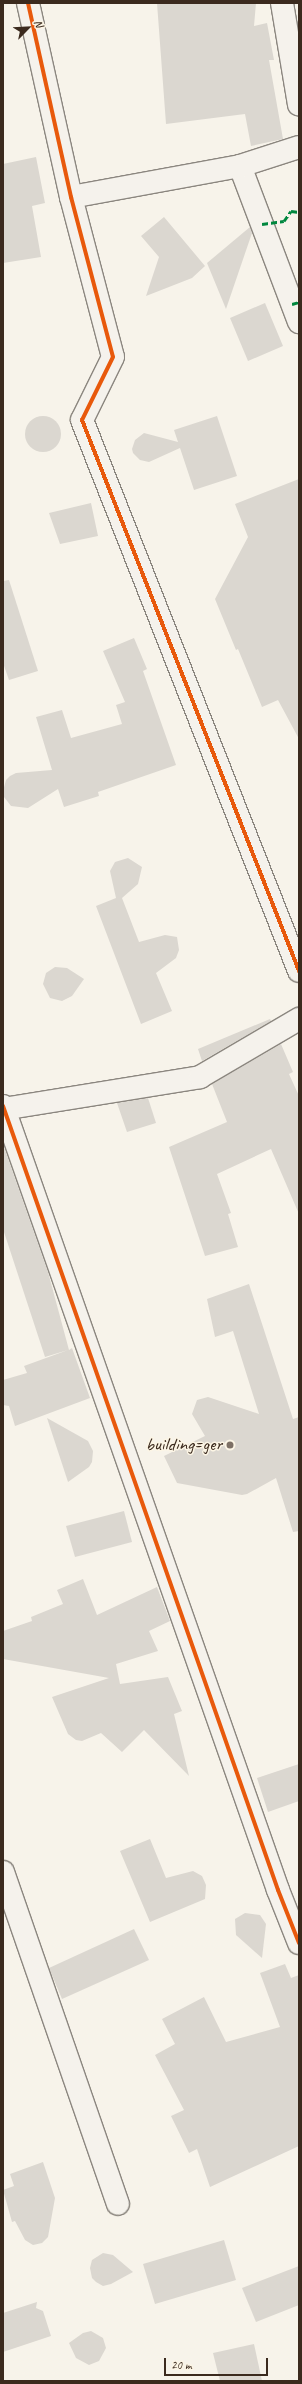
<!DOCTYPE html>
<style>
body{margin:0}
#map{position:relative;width:302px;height:2384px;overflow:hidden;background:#f7f3ea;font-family:Caveat,sans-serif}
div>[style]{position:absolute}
.building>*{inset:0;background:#dbd7d0}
.round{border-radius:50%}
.roads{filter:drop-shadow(1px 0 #8b867f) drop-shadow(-1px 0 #8b867f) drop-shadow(0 1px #8b867f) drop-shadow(0 -1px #8b867f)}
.minor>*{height:22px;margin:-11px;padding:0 11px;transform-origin:11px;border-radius:11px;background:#f5f2ec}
.quiet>*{height:3px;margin-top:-1.5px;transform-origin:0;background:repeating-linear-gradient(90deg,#00873e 0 6px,transparent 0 9px)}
.cycleway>*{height:4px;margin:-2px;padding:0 2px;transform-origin:2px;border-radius:2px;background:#e8590c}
.dots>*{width:11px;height:11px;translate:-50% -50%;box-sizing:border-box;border:2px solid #fcf5e5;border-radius:50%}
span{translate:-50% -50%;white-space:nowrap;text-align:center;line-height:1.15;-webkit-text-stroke:3px #fcf5e5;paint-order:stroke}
.poi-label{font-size:19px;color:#3b2a1e}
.right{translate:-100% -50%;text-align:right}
.frame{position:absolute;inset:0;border:4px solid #3b2a1e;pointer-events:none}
.north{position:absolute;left:8px;top:8px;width:40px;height:40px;-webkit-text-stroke:3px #fcf5e5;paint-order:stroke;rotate:66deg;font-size:11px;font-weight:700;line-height:16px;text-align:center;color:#3b2a1e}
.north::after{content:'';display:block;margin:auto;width:14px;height:18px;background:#3b2a1e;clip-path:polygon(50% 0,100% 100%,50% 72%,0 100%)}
.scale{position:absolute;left:164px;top:2358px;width:104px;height:18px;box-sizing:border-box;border:2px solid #3b2a1e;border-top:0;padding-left:5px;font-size:12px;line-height:14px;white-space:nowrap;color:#3b2a1e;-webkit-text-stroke:3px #fcf5e5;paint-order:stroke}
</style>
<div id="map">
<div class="building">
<i style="clip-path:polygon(157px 3px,256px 3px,254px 26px,267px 23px,274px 60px,269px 60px,283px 139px,251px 146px,245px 114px,166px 124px)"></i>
<i style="clip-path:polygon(36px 157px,45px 203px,32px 206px,41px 257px,3px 263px,3px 164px)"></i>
<i style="clip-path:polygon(164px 217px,205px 266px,192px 278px,146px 296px,159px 257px,141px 236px)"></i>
<i style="clip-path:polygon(250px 227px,252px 233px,226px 309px,207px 263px)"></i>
<i style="clip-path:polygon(265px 303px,283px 346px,248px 361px,230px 318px)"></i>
<i style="clip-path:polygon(217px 416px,237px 476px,194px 490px,180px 448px,149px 462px,140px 460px,133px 453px,132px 449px,135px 440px,144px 433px,178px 442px,174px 430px)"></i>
<i class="round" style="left:25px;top:416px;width:36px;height:36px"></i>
<i style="clip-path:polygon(299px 479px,299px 739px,278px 700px,262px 707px,238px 649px,236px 650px,215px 599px,248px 537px,235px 504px)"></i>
<i style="clip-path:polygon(91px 503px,98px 536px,60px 544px,49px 513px)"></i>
<i style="clip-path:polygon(9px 580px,38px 671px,9px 680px,3px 663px,3px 581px)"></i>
<i style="clip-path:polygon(134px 638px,147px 669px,143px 671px,176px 765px,98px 792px,99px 796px,64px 807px,58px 789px,28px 808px,11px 806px,4px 797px,3px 791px,6px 780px,10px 776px,16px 773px,52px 770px,36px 717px,62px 710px,71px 738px,122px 724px,116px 705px,125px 702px,103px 651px)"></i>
<i style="clip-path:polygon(128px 858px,142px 867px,138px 884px,122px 898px,139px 942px,165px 935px,177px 937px,179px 950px,176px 958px,156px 973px,172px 1011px,141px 1024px,96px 906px,116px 898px,110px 871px,115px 862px)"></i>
<i style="clip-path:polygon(55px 967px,67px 968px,84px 979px,72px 996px,62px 1001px,50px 998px,43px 984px,46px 973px)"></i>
<i style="clip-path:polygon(270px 1019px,271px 1021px,202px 1061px,198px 1049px)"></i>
<i style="clip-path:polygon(281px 1044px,293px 1072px,289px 1074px,299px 1096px,299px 1214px,271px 1149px,217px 1174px,231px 1213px,228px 1214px,238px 1247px,205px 1256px,169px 1147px,227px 1122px,212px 1084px)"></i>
<i style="clip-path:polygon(148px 1098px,156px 1123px,127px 1132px,117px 1103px)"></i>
<i style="clip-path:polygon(3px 1144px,48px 1272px,69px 1350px,72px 1348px,90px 1398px,15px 1426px,9px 1406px,3px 1405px,3px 1380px,27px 1373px,24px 1366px,68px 1350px,45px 1357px,3px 1229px)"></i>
<i style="clip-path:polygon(249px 1284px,293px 1419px,299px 1417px,299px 1531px,293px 1532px,276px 1478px,247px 1494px,242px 1495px,177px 1483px,164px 1456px,205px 1436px,192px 1414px,197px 1400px,208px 1397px,259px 1414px,233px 1331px,215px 1337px,207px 1299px)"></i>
<i style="clip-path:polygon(47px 1418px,88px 1441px,93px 1451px,92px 1462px,89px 1467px,68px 1482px)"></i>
<i style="clip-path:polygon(124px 1511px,132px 1542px,75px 1557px,66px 1526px)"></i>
<i style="clip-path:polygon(83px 1579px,97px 1615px,157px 1587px,170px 1621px,149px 1631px,158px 1651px,116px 1664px,120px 1684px,168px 1677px,182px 1711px,174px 1714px,189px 1776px,144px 1730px,122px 1752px,101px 1733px,82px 1741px,76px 1740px,68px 1734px,52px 1697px,109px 1678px,3px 1659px,3px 1631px,32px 1621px,31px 1617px,63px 1604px,57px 1590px)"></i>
<i style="clip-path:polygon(299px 1764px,299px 1801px,268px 1812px,257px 1778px)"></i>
<i style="clip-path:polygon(150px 1839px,166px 1878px,193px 1871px,202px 1876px,206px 1885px,205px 1899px,150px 1922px,120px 1851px)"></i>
<i style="clip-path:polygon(245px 1913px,260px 1915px,266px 1924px,262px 1958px,236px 1935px,235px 1919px)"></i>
<i style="clip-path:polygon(134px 1929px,149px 1960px,62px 1999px,49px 1968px)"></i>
<i style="clip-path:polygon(285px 1964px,291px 1978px,299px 1975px,299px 2146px,210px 2187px,197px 2149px,189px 2153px,171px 2116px,184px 2110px,155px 2055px,175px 2044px,162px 2019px,204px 1997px,226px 2042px,280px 2027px,260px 1973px)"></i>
<i style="clip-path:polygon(43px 2162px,55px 2198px,48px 2237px,42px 2243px,33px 2245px,25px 2240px,15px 2221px,12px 2222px,3px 2190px,14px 2186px,10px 2174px)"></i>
<i style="clip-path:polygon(224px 2240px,236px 2280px,155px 2304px,143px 2264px)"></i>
<i style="clip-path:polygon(103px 2253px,113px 2255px,133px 2272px,111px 2284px,103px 2286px,96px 2282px,92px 2278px,90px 2268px,92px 2260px)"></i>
<i style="clip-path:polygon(299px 2266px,299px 2305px,256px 2322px,242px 2288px)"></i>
<i style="clip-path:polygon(37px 2302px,36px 2308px,43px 2311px,51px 2336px,3px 2352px,3px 2313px)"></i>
<i style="clip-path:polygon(91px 2331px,103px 2338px,106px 2348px,99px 2361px,89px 2365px,76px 2358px,69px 2343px,83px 2333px)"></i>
<i style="clip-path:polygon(254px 2344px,262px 2381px,220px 2381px,213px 2353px)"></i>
</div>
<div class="roads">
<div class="minor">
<i style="left:28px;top:3px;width:199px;rotate:77.5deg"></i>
<i style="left:71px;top:197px;width:165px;rotate:75.3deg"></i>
<i style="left:113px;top:357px;width:70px;rotate:116.2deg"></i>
<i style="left:82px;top:420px;width:592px;rotate:68.5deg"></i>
<i style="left:282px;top:3px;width:103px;rotate:80.5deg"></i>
<i style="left:240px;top:166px;width:167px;rotate:69.3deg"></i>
<i style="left:71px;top:197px;width:172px;rotate:-10.4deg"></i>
<i style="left:240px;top:166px;width:62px;rotate:-17.9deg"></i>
<i style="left:3px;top:1106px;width:831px;rotate:70.67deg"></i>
<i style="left:278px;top:1890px;width:57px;rotate:68.4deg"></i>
<i style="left:3px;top:1109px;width:200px;rotate:-9.2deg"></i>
<i style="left:200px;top:1077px;width:115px;rotate:-30.4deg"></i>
<i style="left:3px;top:1872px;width:351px;rotate:70.9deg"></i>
</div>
</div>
<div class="quiet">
<i style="left:262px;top:224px;width:22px;rotate:-8deg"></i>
<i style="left:284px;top:221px;width:12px;rotate:-55deg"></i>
<i style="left:291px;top:211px;width:8px;rotate:7deg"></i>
<i style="left:292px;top:304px;width:7px;rotate:-16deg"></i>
</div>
<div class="cycleway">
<i style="left:28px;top:3px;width:199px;rotate:77.5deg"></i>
<i style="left:71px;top:197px;width:165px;rotate:75.3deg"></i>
<i style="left:113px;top:357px;width:70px;rotate:116.2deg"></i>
<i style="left:82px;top:420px;width:592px;rotate:68.5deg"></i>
<i style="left:3px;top:1106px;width:831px;rotate:70.67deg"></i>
<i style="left:278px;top:1890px;width:57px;rotate:68.4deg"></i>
</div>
<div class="dots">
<i style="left:230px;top:1445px;background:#7d7065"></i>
</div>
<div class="poi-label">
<span class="right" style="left:222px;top:1445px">building=ger</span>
</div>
<div class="frame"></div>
<div class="north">N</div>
<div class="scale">20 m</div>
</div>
